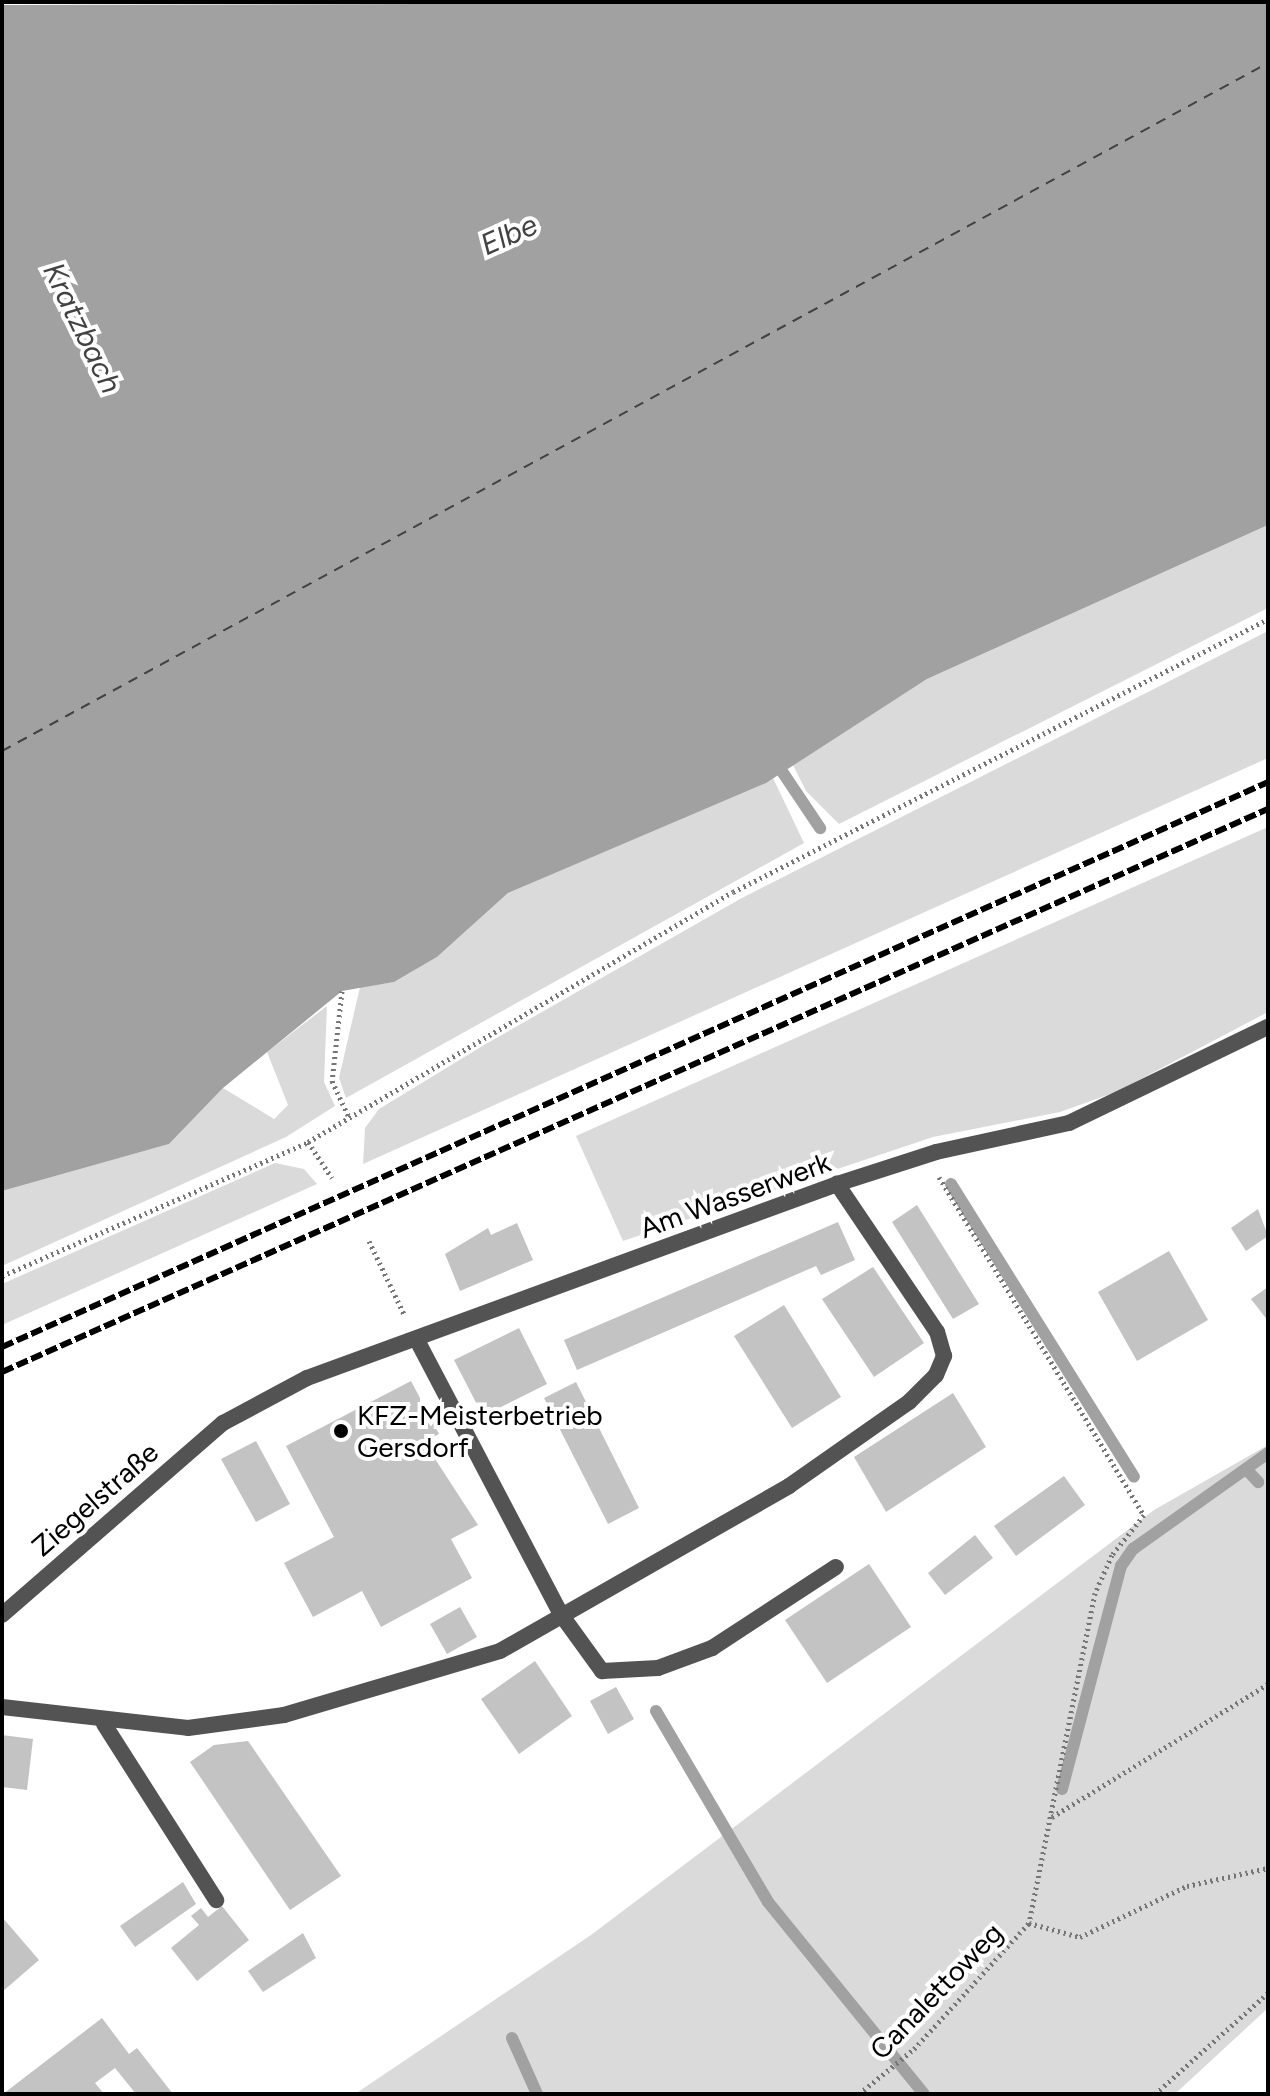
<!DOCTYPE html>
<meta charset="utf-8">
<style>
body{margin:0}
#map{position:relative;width:1270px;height:2096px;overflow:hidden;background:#fff;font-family:Figtree,sans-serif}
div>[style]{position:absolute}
.green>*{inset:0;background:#dadada}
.water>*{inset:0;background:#a1a1a1}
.stream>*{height:12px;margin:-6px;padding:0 6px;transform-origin:6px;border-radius:6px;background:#a1a1a1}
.ferry>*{height:2px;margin-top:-1px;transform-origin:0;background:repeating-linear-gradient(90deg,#424242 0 10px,transparent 0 18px)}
.building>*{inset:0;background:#c3c3c3}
.path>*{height:5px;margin-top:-2.5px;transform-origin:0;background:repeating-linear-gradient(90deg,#757575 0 2px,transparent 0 6px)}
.lane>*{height:16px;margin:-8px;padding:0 8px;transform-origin:8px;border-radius:8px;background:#535353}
.street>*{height:16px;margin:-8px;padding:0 8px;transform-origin:8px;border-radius:8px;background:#535353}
.rail>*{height:6px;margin-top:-3px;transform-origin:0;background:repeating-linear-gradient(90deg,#000 0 12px,transparent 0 16px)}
.dots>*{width:22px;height:22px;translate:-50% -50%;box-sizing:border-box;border:4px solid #fff;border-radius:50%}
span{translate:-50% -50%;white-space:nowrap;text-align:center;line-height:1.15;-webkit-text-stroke:8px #fff;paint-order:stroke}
.street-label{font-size:28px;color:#000}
.poi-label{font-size:28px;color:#000}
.left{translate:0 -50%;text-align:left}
.water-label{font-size:30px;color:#424242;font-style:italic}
.frame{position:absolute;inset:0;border:4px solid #000;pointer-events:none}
</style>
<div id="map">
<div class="green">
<i style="clip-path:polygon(1268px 525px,1268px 608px,839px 824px,806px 791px,793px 765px,927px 679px)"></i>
<i style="clip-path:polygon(1268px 631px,1268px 758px,363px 1164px,365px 1128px,379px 1109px,484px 1045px,740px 899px)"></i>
<i style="clip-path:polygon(773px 778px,804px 843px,346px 1098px,339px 1078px,360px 987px,394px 982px,437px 957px,508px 893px)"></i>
<i style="clip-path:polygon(1268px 827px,1268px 1012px,1116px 1092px,1060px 1112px,933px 1137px,623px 1241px,576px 1136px)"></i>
<i style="clip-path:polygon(327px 1006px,324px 1082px,335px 1106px,286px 1137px,2px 1266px,2px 1191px,169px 1144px,223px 1088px,274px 1119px,288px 1105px,267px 1052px)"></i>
<i style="clip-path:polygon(275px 1163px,304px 1169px,317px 1184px,2px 1325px,2px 1284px)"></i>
<i style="clip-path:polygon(1268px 1445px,1268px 2008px,1175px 2094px,355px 2094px,591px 1935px,1154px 1510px)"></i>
</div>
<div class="water">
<i style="clip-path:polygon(1268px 2px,1268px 525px,927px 679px,766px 783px,508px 893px,437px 957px,394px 982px,342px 991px,223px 1088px,169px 1144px,2px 1191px,2px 5px)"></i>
</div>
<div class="stream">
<i style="left:775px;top:761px;width:81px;rotate:56.1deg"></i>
<i style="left:951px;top:1184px;width:345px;rotate:58deg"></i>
<i style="left:1246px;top:1469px;width:18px;rotate:47deg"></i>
<i style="left:656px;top:1711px;width:221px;rotate:59.6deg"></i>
<i style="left:768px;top:1902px;width:247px;rotate:50.9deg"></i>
<i style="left:1062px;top:1789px;width:231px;rotate:-75.2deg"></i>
<i style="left:1121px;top:1566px;width:21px;rotate:-55deg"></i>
<i style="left:1133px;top:1549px;width:166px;rotate:-35.4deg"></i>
<i style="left:512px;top:2038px;width:61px;rotate:65.9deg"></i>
</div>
<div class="ferry">
<i style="left:2px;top:751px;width:1441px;rotate:-28.52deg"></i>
</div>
<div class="building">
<i style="clip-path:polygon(917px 1205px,979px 1304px,953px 1319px,892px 1222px)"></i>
<i style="clip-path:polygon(1258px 1209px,1268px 1236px,1246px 1251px,1231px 1228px)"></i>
<i style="clip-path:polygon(838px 1222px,855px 1260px,821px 1275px,816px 1266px,577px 1370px,564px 1340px)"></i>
<i style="clip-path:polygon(517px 1223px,533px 1260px,460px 1291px,445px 1254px,488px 1228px,491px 1235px)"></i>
<i style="clip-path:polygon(1169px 1251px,1208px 1320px,1137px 1361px,1098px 1292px)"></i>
<i style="clip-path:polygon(873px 1267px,924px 1343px,874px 1377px,822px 1299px)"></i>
<i style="clip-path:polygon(1268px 1287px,1268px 1321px,1251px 1299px)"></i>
<i style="clip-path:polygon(784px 1305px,841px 1397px,792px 1428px,734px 1336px)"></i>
<i style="clip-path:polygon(519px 1328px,547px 1384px,483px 1416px,454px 1360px)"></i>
<i style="clip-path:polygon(411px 1381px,439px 1434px,424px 1442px,478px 1525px,451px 1539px,472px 1578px,381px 1627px,362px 1591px,313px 1617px,284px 1563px,334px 1537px,286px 1446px)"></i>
<i style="clip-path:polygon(576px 1382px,639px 1508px,608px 1524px,544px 1398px)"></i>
<i style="clip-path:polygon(953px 1393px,986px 1447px,886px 1512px,854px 1457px)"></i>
<i style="clip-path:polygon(256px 1441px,290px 1504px,256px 1522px,221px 1459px)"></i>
<i style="clip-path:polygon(1064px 1476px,1085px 1505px,1016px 1556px,994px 1526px)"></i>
<i style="clip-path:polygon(975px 1535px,993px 1558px,945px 1595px,928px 1573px)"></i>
<i style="clip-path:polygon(869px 1564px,911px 1627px,827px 1683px,785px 1620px)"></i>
<i style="clip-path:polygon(460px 1607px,477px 1637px,447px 1654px,430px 1624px)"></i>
<i style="clip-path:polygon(535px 1661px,572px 1716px,519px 1754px,481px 1699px)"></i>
<i style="clip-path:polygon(616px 1687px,634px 1719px,608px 1734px,590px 1701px)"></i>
<i style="clip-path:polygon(2px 1735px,33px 1739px,27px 1790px,2px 1787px)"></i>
<i style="clip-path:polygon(248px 1741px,341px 1876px,290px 1910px,190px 1762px,214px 1745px)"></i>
<i style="clip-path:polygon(183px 1882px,196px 1904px,135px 1947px,120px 1926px)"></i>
<i style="clip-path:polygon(222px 1906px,249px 1940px,197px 1981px,171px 1948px,199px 1925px,191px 1916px,201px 1908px,208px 1917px)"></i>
<i style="clip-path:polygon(2px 1917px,39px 1960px,2px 1992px)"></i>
<i style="clip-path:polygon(303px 1933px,316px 1958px,263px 1992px,248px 1971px)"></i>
<i style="clip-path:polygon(102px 2018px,129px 2054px,137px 2048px,173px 2094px,136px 2094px,115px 2068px,95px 2083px,104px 2094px,3px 2094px)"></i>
</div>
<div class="path">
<i style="left:342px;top:991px;width:91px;rotate:96.3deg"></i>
<i style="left:332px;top:1081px;width:38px;rotate:65deg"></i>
<i style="left:308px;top:1142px;width:43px;rotate:56.3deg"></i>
<i style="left:939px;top:1177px;width:395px;rotate:58.8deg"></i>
<i style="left:1144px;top:1515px;width:51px;rotate:128.7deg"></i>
<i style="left:1112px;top:1555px;width:42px;rotate:114.1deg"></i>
<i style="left:1095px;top:1593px;width:337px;rotate:101.3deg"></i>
<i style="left:369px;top:1241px;width:83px;rotate:64.4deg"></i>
<i style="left:2px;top:1276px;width:334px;rotate:-23.6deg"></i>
<i style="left:308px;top:1142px;width:493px;rotate:-30.5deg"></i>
<i style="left:733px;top:892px;width:601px;rotate:-27.03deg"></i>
<i style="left:1052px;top:1817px;width:254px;rotate:-31.6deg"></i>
<i style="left:859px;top:2094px;width:71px;rotate:-39.3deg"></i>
<i style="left:914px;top:2049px;width:171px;rotate:-47.6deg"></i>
<i style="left:1029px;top:1923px;width:53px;rotate:15.4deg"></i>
<i style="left:1080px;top:1937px;width:119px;rotate:-25.5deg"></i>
<i style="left:1187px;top:1886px;width:83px;rotate:-12.5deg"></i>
<i style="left:1155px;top:2094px;width:152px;rotate:-41.8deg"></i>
</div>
<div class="lane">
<i style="left:418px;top:1342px;width:306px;rotate:62.3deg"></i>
<i style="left:560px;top:1613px;width:72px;rotate:54.1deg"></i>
<i style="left:602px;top:1671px;width:56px;rotate:-3.1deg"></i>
<i style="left:658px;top:1668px;width:58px;rotate:-20.3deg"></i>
<i style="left:712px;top:1648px;width:148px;rotate:-33.2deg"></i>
<i style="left:2px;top:1707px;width:187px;rotate:6.4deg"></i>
<i style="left:188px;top:1728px;width:97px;rotate:-7.7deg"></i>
<i style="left:284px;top:1715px;width:225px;rotate:-16.5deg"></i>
<i style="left:500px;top:1651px;width:333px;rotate:-29.7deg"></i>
<i style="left:789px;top:1486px;width:146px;rotate:-35deg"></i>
<i style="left:909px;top:1402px;width:38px;rotate:-45deg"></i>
<i style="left:936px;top:1375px;width:21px;rotate:-67deg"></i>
<i style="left:944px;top:1356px;width:25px;rotate:-106deg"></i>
<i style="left:937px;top:1332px;width:179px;rotate:-124deg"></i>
<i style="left:104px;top:1724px;width:209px;rotate:57.5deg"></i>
</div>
<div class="street">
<i style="left:2px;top:1615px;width:293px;rotate:-41deg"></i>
<i style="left:223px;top:1423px;width:95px;rotate:-28.2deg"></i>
<i style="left:307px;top:1378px;width:564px;rotate:-20.1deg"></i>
<i style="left:837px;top:1184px;width:104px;rotate:-17.9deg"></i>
<i style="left:936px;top:1152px;width:136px;rotate:-12.3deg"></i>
<i style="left:1069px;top:1123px;width:221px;rotate:-25.8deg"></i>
</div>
<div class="rail">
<i style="left:2px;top:1347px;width:1386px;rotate:-24.05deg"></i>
<i style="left:2px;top:1372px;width:1386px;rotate:-23.98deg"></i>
</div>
<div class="dots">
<i style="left:341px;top:1431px;background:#000"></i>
</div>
<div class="street-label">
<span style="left:735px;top:1195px;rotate:-20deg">Am Wasserwerk</span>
<span style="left:95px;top:1499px;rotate:-41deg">Ziegelstraße</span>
<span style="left:936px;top:1991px;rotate:-46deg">Canalettoweg</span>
</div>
<div class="poi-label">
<span class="left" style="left:357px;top:1431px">KFZ-Meisterbetrieb<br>Gersdorf</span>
</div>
<div class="water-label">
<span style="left:509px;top:235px;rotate:-24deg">Elbe</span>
<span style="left:82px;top:328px;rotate:64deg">Kratzbach</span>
</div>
<div class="frame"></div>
</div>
